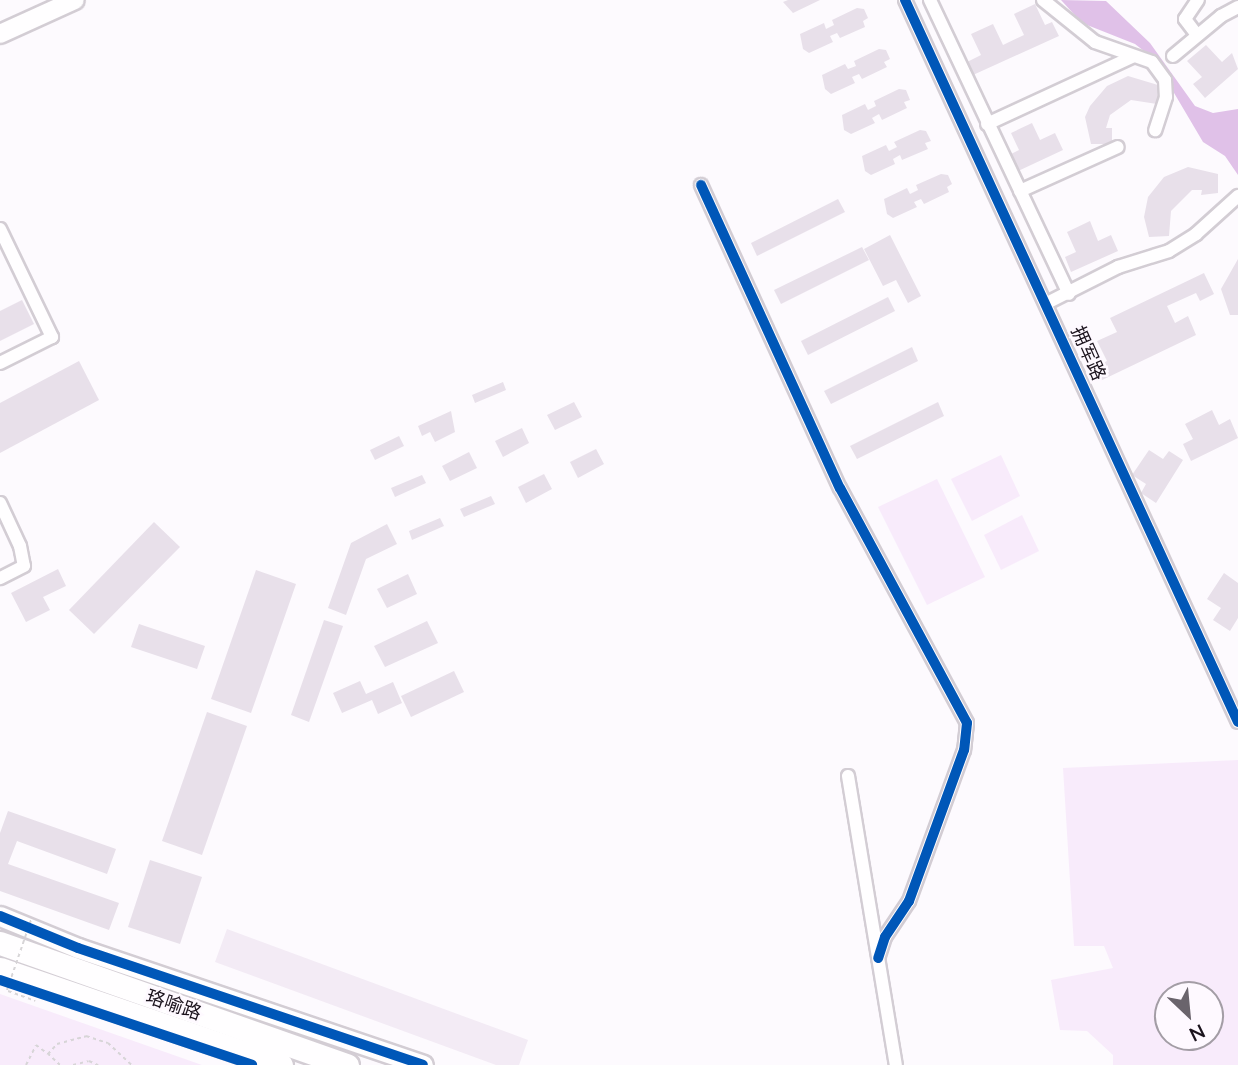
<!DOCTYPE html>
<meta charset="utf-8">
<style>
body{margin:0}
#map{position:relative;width:1238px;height:1065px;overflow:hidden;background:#fdfafe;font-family:Lato,"Noto Sans SC",sans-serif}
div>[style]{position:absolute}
.built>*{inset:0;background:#f3ebf5}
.green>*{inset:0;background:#f8ebfb}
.water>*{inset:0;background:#e0c1e8}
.building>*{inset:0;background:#e8e0ea}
.path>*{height:2px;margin-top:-1px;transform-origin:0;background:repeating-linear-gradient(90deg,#d7d5d7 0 3.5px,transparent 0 7px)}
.roads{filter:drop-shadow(2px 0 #d3cdd4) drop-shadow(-2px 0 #d3cdd4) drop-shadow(0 2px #d3cdd4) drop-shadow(0 -2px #d3cdd4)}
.street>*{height:12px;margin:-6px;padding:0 6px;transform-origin:6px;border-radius:6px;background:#fffeff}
.secondary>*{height:18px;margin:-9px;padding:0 9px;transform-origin:9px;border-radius:9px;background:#fffeff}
.primary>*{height:19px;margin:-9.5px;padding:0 9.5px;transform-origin:9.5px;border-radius:9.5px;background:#fffeff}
.highway>*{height:23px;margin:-11.5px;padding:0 11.5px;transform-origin:11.5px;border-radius:11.5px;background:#fffeff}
.path-bridge>*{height:2px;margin-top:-1px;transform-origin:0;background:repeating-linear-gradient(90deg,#d7d5d7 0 3.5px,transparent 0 7px)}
.cycleway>*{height:10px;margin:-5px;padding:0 5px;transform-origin:5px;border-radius:5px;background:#0057b8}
span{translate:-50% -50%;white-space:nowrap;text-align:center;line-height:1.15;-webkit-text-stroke:5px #fef9ff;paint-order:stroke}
.street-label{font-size:19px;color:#1b131d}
.north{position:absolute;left:1154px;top:981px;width:70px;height:70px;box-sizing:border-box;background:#fef9ff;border:2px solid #a39da5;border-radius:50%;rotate:154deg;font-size:19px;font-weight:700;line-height:28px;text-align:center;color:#1b131d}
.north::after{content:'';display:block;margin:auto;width:24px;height:32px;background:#6a646c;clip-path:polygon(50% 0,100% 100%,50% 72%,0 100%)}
</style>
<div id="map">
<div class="built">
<i style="clip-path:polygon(227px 929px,528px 1040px,519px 1065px,496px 1065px,215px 962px)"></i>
</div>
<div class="green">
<i style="clip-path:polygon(1001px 455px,1020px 496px,972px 521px,951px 479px)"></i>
<i style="clip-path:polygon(937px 479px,985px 577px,927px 605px,878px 507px)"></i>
<i style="clip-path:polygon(1022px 515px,1039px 551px,1001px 570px,984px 535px)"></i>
<i style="clip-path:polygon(evenodd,1238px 760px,1238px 1065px,1113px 1065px,1113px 1055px,1087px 1031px,1060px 1030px,1051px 980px,1113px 968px,1104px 946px,1074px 946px,1063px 768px,1238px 760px,1168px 995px,1210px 995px,1210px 1037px,1168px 1037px,1168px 995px)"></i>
<i style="clip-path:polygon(0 994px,202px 1065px,0 1065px)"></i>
</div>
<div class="water">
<i style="clip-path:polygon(1061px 0,1106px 1px,1150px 43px,1195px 106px,1213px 113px,1238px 109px,1238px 175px,1225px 156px,1203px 142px,1154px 59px,1135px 44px,1082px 23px)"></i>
</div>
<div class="building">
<i style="clip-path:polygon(820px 0,793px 13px,783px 2px,788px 0)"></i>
<i style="clip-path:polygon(1035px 4px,1045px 25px,1052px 22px,1059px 36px,973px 75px,967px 62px,981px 55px,971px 34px,993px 24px,1003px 45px,1024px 35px,1014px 14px)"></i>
<i style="clip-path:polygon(857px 8px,864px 9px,868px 18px,863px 21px,865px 27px,840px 38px,837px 33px,830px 36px,833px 42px,809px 53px,803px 49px,800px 34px,824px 23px,826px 29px,834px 25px,832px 20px)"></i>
<i style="clip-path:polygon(1206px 45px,1222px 62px,1232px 53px,1238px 69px,1205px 98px,1193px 84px,1202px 77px,1187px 61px)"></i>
<i style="clip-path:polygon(879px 49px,886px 50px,890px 59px,884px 62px,887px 67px,862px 79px,859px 74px,852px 77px,855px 83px,831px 94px,825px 89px,822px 75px,845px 64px,848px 69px,856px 66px,854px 61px)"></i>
<i style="clip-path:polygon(1128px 76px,1158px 85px,1157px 104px,1131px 100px,1110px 115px,1106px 128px,1112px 128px,1112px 144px,1091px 144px,1085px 117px,1090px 106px,1107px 86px)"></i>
<i style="clip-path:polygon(899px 89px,906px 90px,910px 100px,904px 102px,907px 108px,882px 120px,879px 114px,872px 118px,875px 123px,851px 134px,844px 130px,842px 115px,865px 104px,868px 110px,876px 106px,874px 101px)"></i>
<i style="clip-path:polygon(1032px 123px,1040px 140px,1055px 133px,1063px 150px,1016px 172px,1009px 155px,1019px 150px,1011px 133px)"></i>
<i style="clip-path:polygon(920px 130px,926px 131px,931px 141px,925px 143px,928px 149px,902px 160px,900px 155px,893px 159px,895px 164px,871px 175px,865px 171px,862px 156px,886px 145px,889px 151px,897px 147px,894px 142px)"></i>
<i style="clip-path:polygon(1188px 167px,1218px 174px,1218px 193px,1201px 195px,1202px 190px,1192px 190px,1171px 211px,1169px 236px,1149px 237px,1144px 217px,1148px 197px,1164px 177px)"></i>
<i style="clip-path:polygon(941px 174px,948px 175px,952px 184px,947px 187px,949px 192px,924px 204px,921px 199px,914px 202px,917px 207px,893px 218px,887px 214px,884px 199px,907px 188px,910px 194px,918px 190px,916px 185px)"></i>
<i style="clip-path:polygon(838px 199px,845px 212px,757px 256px,751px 243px)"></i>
<i style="clip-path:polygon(1090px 221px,1098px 241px,1111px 235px,1118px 251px,1071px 272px,1065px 257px,1076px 252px,1067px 232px)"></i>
<i style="clip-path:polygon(890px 235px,921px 296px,908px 303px,896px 280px,883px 286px,864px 249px)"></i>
<i style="clip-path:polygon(862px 247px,869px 260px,781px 304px,774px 290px)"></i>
<i style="clip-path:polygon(1238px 259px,1238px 315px,1230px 315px,1221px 289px)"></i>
<i style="clip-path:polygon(1204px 273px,1214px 294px,1200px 301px,1196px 293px,1167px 306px,1175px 323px,1188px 316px,1196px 335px,1100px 381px,1094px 368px,1107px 361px,1097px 341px,1117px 332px,1110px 318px)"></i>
<i style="clip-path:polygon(888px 297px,895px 311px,808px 355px,801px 341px)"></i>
<i style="clip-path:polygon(22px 300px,34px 324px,0 341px,0 311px)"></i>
<i style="clip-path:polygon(912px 347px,918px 361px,831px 404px,824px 391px)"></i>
<i style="clip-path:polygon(79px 361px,99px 400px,0 453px,0 403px)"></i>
<i style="clip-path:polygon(503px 382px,506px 390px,475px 403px,472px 395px)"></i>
<i style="clip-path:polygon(574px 402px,582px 417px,555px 430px,547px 415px)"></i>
<i style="clip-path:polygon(938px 402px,944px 416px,857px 459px,850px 446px)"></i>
<i style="clip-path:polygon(1212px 410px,1219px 425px,1230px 419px,1238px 438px,1191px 461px,1183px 444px,1193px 439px,1185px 424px)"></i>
<i style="clip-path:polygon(451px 411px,455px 432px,435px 442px,430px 432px,422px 436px,418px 426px)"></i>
<i style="clip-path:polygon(522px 428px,529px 443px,503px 457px,495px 441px)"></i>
<i style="clip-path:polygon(399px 436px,404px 446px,375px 460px,370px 450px)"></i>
<i style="clip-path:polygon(596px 449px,604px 464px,578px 478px,570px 462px)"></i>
<i style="clip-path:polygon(1149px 450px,1163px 459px,1169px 451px,1183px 460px,1156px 503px,1141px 493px,1146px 484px,1132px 475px)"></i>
<i style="clip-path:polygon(469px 452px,477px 468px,450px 481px,442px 466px)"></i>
<i style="clip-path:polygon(544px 474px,552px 489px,526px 503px,518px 487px)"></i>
<i style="clip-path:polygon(422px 475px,426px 483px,395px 497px,391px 488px)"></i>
<i style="clip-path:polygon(491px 496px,495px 504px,464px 517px,460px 509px)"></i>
<i style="clip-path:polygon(440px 518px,444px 526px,412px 540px,409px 531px)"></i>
<i style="clip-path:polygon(154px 522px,180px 547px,94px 634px,69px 610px)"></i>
<i style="clip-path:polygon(387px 524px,397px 544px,366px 559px,346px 615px,328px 608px,351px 543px)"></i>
<i style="clip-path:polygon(58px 569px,66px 586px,43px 597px,50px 610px,26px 622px,11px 593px)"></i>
<i style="clip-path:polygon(256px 570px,296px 584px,251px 713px,211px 699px)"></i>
<i style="clip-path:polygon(1224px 573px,1238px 583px,1238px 618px,1230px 631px,1213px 620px,1221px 608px,1207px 599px)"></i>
<i style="clip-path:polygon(408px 574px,417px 594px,387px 608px,377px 589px)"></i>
<i style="clip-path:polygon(324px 620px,343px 626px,309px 722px,291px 715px)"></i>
<i style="clip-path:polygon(427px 621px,438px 643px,385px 667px,374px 646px)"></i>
<i style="clip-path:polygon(139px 624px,205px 646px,197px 669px,131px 647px)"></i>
<i style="clip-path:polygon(454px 671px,464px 692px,411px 717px,401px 696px)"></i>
<i style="clip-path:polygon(360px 681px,366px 694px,393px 682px,402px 703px,378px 714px,372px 700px,342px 713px,333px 693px)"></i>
<i style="clip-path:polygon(207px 712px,247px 726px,202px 855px,162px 841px)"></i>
<i style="clip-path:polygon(8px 811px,116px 849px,107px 874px,17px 841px,8px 864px,119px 903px,109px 930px,0 891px,0 833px)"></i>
<i style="clip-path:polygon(150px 860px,202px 877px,180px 944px,128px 927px)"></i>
</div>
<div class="path">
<i style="left:8px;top:991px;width:29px;rotate:20deg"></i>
<i style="left:26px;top:1065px;width:22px;rotate:-63deg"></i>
<i style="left:36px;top:1045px;width:15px;rotate:37deg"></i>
<i style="left:60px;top:1065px;width:16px;rotate:-137deg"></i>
<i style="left:48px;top:1054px;width:13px;rotate:-48deg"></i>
<i style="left:57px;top:1044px;width:30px;rotate:-15deg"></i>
<i style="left:86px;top:1036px;width:23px;rotate:18deg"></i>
<i style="left:108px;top:1043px;width:33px;rotate:43deg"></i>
<i style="left:73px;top:1065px;width:16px;rotate:-14deg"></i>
<i style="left:89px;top:1061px;width:10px;rotate:24deg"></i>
</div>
<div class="roads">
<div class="street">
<i style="left:905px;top:0;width:795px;rotate:65.24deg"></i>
<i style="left:930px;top:0;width:325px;rotate:64.7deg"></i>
<i style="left:1043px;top:0;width:67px;rotate:38.9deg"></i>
<i style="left:1095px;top:42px;width:60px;rotate:19.3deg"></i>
<i style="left:1152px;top:62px;width:22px;rotate:54deg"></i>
<i style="left:1165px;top:80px;width:17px;rotate:87deg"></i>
<i style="left:1166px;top:97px;width:35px;rotate:108deg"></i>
<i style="left:1197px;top:35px;width:20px;rotate:-127deg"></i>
<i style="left:1185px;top:19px;width:23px;rotate:-56deg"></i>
<i style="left:1173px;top:56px;width:62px;rotate:-39.8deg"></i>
<i style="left:1221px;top:16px;width:19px;rotate:-28deg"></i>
<i style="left:987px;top:124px;width:160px;rotate:-24.8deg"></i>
<i style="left:701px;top:185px;width:333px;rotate:65.4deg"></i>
<i style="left:840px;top:488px;width:267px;rotate:61.6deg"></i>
<i style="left:967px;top:723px;width:27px;rotate:96deg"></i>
<i style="left:964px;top:750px;width:161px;rotate:110deg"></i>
<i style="left:909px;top:901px;width:43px;rotate:123.7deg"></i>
<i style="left:885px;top:937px;width:22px;rotate:108deg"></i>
<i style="left:1020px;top:191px;width:107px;rotate:-24.2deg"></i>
<i style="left:0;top:229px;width:120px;rotate:64.3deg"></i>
<i style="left:52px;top:337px;width:58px;rotate:153.4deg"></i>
<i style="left:1047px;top:303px;width:80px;rotate:-26.9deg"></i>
<i style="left:1118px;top:267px;width:53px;rotate:-17.4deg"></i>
<i style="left:1169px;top:251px;width:32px;rotate:-32deg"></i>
<i style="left:1196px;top:234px;width:57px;rotate:-42.1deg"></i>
<i style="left:0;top:503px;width:47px;rotate:65.1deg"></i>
<i style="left:20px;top:546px;width:20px;rotate:79deg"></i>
<i style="left:24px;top:566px;width:27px;rotate:153deg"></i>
<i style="left:848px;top:776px;width:293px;rotate:80.6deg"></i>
</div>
<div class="secondary">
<i style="left:0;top:34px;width:82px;rotate:-24.4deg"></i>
</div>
<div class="primary">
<i style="left:0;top:916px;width:84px;rotate:22.3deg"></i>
<i style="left:78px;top:948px;width:364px;rotate:18.7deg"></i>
</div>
<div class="highway">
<i style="left:0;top:943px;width:368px;rotate:19.4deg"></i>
<i style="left:0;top:969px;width:297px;rotate:18.9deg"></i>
</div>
</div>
<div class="path-bridge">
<i style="left:7px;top:990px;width:74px;rotate:-71.1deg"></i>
</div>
<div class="cycleway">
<i style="left:905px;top:0;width:795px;rotate:65.24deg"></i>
<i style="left:701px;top:185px;width:333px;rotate:65.4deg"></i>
<i style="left:840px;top:488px;width:267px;rotate:61.6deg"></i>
<i style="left:967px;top:723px;width:27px;rotate:96deg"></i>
<i style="left:964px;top:750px;width:161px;rotate:110deg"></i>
<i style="left:909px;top:901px;width:43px;rotate:123.7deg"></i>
<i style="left:885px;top:937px;width:22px;rotate:108deg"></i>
<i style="left:0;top:916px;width:84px;rotate:22.3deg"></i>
<i style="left:78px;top:948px;width:364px;rotate:18.7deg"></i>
<i style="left:0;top:980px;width:266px;rotate:18.6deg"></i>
</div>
<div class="street-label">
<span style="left:1089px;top:353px;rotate:66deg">拥军路</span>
<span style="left:174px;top:1004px;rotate:19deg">珞喻路</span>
</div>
<div class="north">N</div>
</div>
